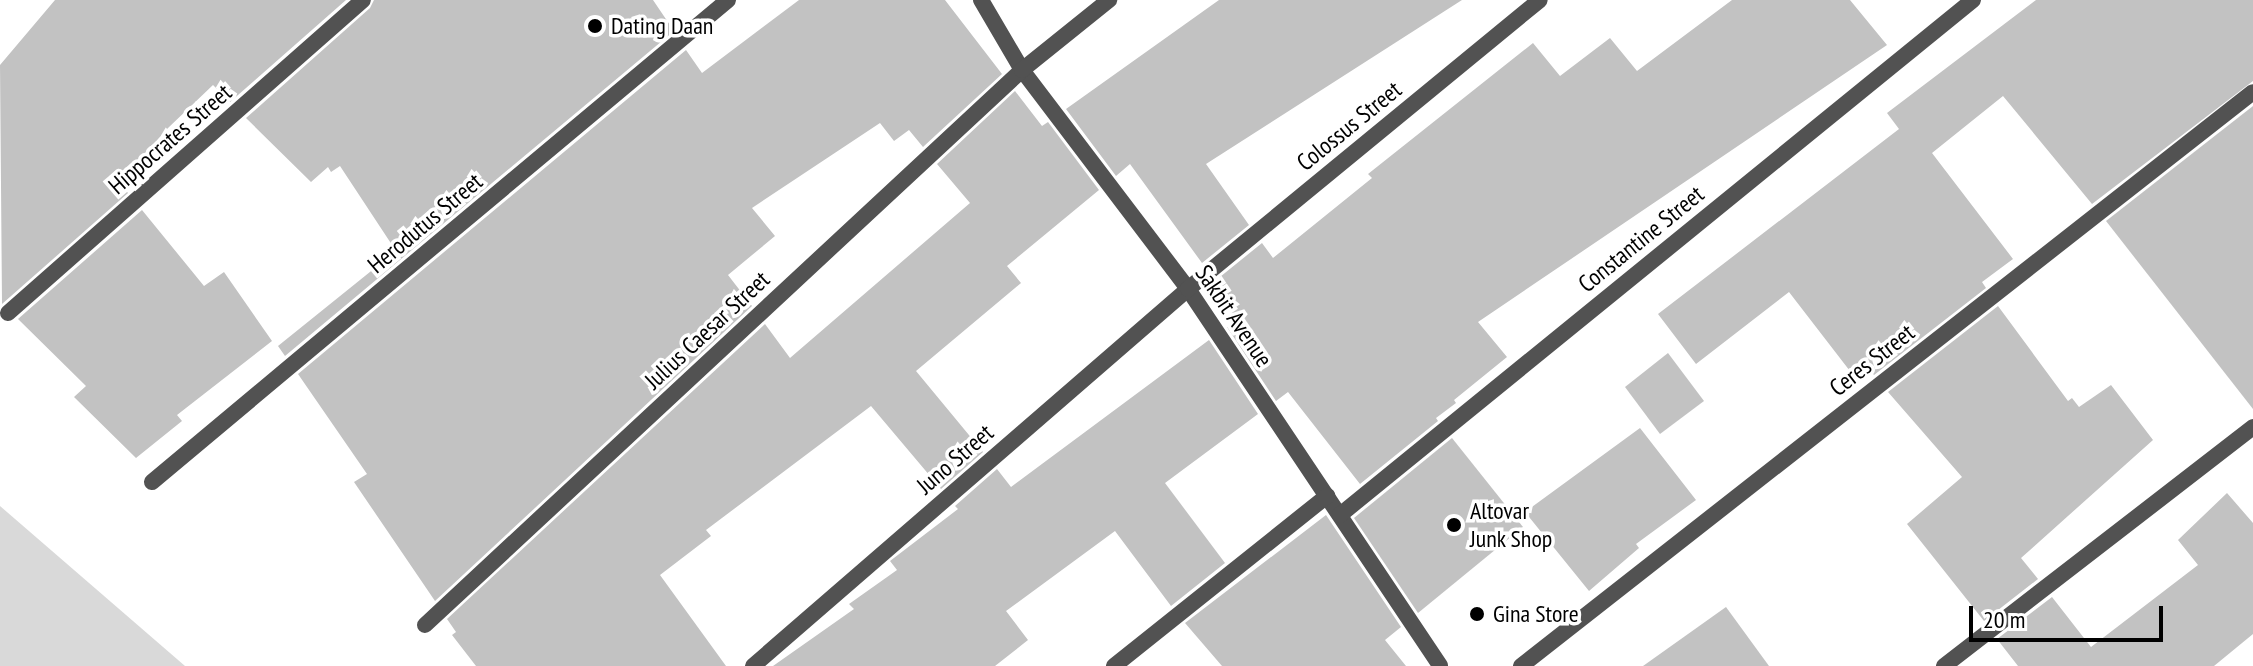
<!DOCTYPE html>
<style>
body{margin:0}
#map{position:relative;width:2253px;height:666px;overflow:hidden;background:#fff;font-family:"PT Sans Narrow",sans-serif}
div>[style]{position:absolute}
.green>*{inset:0;background:#d9d9d9}
.building>*{inset:0;background:#c2c2c2}
.minor>*{height:16px;margin:-8px;padding:0 8px;transform-origin:8px;border-radius:8px;background:#525252}
.dots>*{width:22px;height:22px;translate:-50% -50%;box-sizing:border-box;border:4px solid #fff;border-radius:50%}
span{translate:-50% -50%;white-space:nowrap;text-align:center;line-height:1.15;-webkit-text-stroke:7px #fff;paint-order:stroke}
.poi-label{font-size:24px;color:#000}
.left{translate:0 -50%;text-align:left}
.street-label{font-size:24px;color:#000}
.scale{position:absolute;left:1969px;top:606px;width:194px;height:36px;box-sizing:border-box;border:4px solid #000;border-top:0;padding-left:10px;font-size:24px;line-height:28px;white-space:nowrap;color:#000;-webkit-text-stroke:6px #fff;paint-order:stroke}
</style>
<div id="map">
<div class="green">
<i style="clip-path:polygon(0 506px,185px 666px,0 666px)"></i>
</div>
<div class="building">
<i style="clip-path:polygon(55px 0,346px 0,230px 102px,213px 85px,168px 128px,119px 182px,128px 193px,2px 304px,0 65px)"></i>
<i style="clip-path:polygon(374px 0,653px 0,674px 31px,285px 356px,278px 346px,396px 251px,340px 166px,331px 172px,328px 167px,311px 182px,246px 118px,370px 8px)"></i>
<i style="clip-path:polygon(799px 0,945px 0,1002px 74px,923px 147px,909px 130px,894px 141px,880px 123px,752px 208px,775px 236px,728px 275px,752px 306px,435px 601px,354px 482px,367px 474px,298px 374px,686px 50px,702px 73px)"></i>
<i style="clip-path:polygon(1219px 0,1462px 0,1206px 164px,1249px 225px,1202px 263px,1130px 164px,1116px 176px,1066px 109px)"></i>
<i style="clip-path:polygon(1732px 0,1850px 0,1887px 45px,1478px 322px,1507px 357px,1454px 400px,1456px 403px,1436px 418px,1438px 421px,1360px 484px,1288px 392px,1276px 401px,1227px 327px,1237px 320px,1212px 289px,1217px 284px,1215px 281px,1262px 243px,1273px 258px,1372px 178px,1368px 174px,1533px 43px,1560px 76px,1610px 38px,1637px 71px)"></i>
<i style="clip-path:polygon(2036px 0,2253px 0,2253px 81px,2092px 204px,2003px 96px,1932px 153px,2013px 259px,1982px 282px,1986px 288px,1874px 375px,1865px 365px,1853px 375px,1789px 292px,1696px 364px,1658px 314px,1899px 129px,1887px 113px)"></i>
<i style="clip-path:polygon(1015px 91px,1042px 126px,1048px 122px,1099px 190px,1007px 266px,1021px 283px,916px 371px,983px 452px,941px 489px,871px 406px,706px 530px,711px 536px,660px 575px,726px 666px,476px 666px,452px 635px,456px 632px,447px 619px,765px 324px,790px 358px,970px 203px,937px 164px)"></i>
<i style="clip-path:polygon(2253px 106px,2253px 409px,2106px 221px)"></i>
<i style="clip-path:polygon(142px 210px,204px 286px,224px 272px,272px 341px,177px 415px,182px 421px,136px 458px,74px 397px,86px 386px,18px 319px)"></i>
<i style="clip-path:polygon(1998px 306px,2068px 401px,2072px 398px,2079px 407px,2111px 385px,2153px 440px,2021px 558px,2038px 579px,1984px 621px,1907px 524px,1962px 477px,1888px 392px)"></i>
<i style="clip-path:polygon(1209px 340px,1258px 414px,1165px 483px,1225px 563px,1171px 606px,1115px 531px,1006px 611px,1028px 640px,995px 666px,773px 666px,854px 609px,849px 604px,897px 570px,890px 561px,958px 509px,955px 506px,997px 469px,1011px 487px)"></i>
<i style="clip-path:polygon(1668px 353px,1704px 401px,1660px 434px,1625px 387px)"></i>
<i style="clip-path:polygon(1640px 428px,1696px 500px,1636px 544px,1639px 548px,1589px 591px,1525px 512px)"></i>
<i style="clip-path:polygon(1452px 438px,1523px 527px,1418px 613px,1354px 518px)"></i>
<i style="clip-path:polygon(2227px 493px,2253px 523px,2253px 634px,2214px 666px,2018px 666px,1997px 639px,2052px 597px,2091px 647px,2198px 565px,2178px 540px)"></i>
<i style="clip-path:polygon(1326px 515px,1401px 627px,1385px 640px,1406px 666px,1222px 666px,1185px 623px)"></i>
<i style="clip-path:polygon(1726px 607px,1769px 666px,1643px 666px)"></i>
</div>
<div class="minor">
<i style="left:981px;top:0;width:81px;rotate:59.6deg"></i>
<i style="left:1022px;top:70px;width:275px;rotate:52.8deg"></i>
<i style="left:1188px;top:289px;width:453px;rotate:56.2deg"></i>
<i style="left:8px;top:313px;width:473px;rotate:-41.4deg"></i>
<i style="left:152px;top:482px;width:751px;rotate:-39.92deg"></i>
<i style="left:1340px;top:515px;width:816px;rotate:-39.13deg"></i>
<i style="left:425px;top:625px;width:815px;rotate:-42.91deg"></i>
<i style="left:1022px;top:70px;width:112px;rotate:-38.8deg"></i>
<i style="left:753px;top:666px;width:576px;rotate:-40.91deg"></i>
<i style="left:1188px;top:289px;width:455px;rotate:-39.4deg"></i>
<i style="left:1114px;top:666px;width:273px;rotate:-38.6deg"></i>
<i style="left:1521px;top:666px;width:930px;rotate:-38.1deg"></i>
<i style="left:1944px;top:666px;width:391px;rotate:-37.7deg"></i>
</div>
<div class="dots">
<i style="left:595px;top:26px;background:#000"></i>
<i style="left:1454px;top:525px;background:#000"></i>
<i style="left:1477px;top:614px;background:#000"></i>
</div>
<div class="poi-label">
<span class="left" style="left:611px;top:26px">Dating Daan</span>
<span class="left" style="left:1470px;top:525px">Altovar<br>Junk Shop</span>
<span class="left" style="left:1493px;top:614px">Gina Store</span>
</div>
<div class="street-label">
<span style="left:1349px;top:126px;rotate:-39deg">Colossus Street</span>
<span style="left:170px;top:139px;rotate:-41deg">Hippocrates Street</span>
<span style="left:425px;top:223px;rotate:-40deg">Herodutus Street</span>
<span style="left:1641px;top:239px;rotate:-39deg">Constantine Street</span>
<span style="left:1234px;top:316px;rotate:56deg">Sakbit Avenue</span>
<span style="left:707px;top:330px;rotate:-43deg">Julius Caesar Street</span>
<span style="left:1872px;top:360px;rotate:-38deg">Ceres Street</span>
<span style="left:955px;top:459px;rotate:-41deg">Juno Street</span>
</div>
<div class="scale">20 m</div>
</div>
